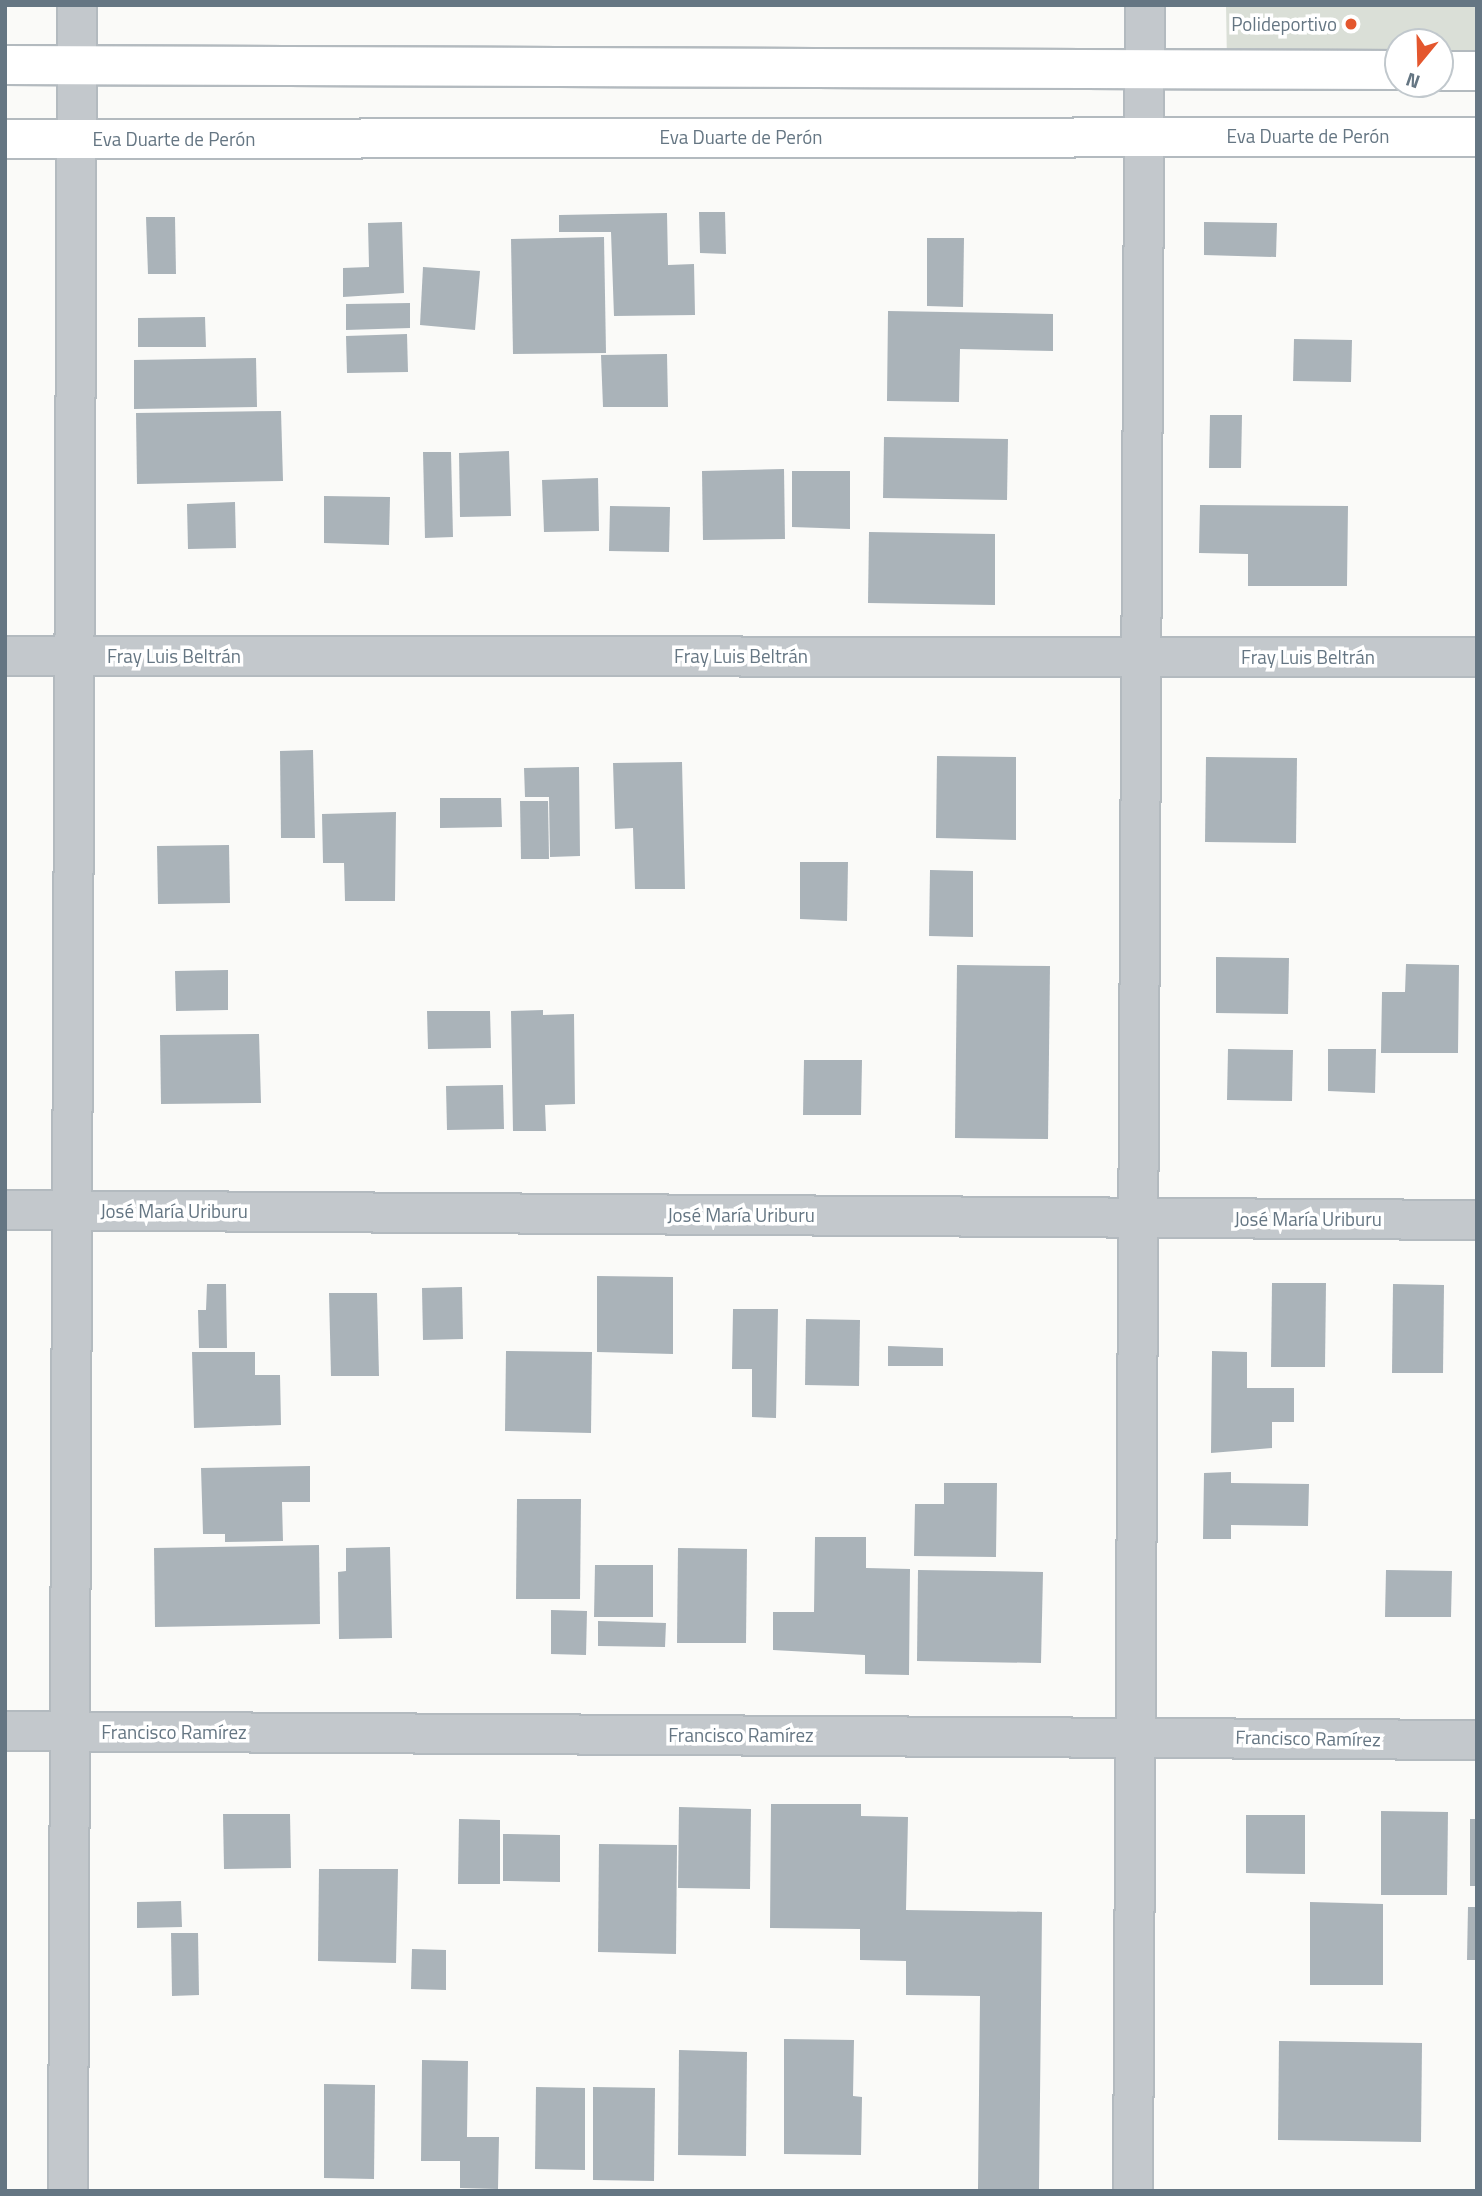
<!DOCTYPE html>
<meta charset="utf-8">
<style>
body{margin:0}
#map{position:relative;width:1482px;height:2196px;overflow:hidden;background:#fafaf8;font-family:"Titillium Web",sans-serif}
div>[style]{position:absolute}
.green>*{inset:0;background:#dadfd7}
.building>*{inset:0;background:#aab3b9}
.roads{filter:drop-shadow(2px 0 #b3babf) drop-shadow(-2px 0 #b3babf) drop-shadow(0 2px #b3babf) drop-shadow(0 -2px #b3babf)}
.street>*{height:38px;margin:-19px;padding:0 19px;transform-origin:19px;border-radius:19px;background:#c3c8cc}
.secondary>*{height:38px;margin:-19px;padding:0 19px;transform-origin:19px;border-radius:19px;background:#fff}
.dots>*{width:19px;height:19px;translate:-50% -50%;box-sizing:border-box;border:4px solid #fff;border-radius:50%}
span{translate:-50% -50%;white-space:nowrap;text-align:center;line-height:1.15;-webkit-text-stroke:7px #fff;paint-order:stroke}
.poi-label{font-size:19px;color:#657683}
.right{translate:-100% -50%;text-align:right}
.street-label{font-size:19px;color:#657683}
.frame{position:absolute;inset:0;border:7px solid #657683;pointer-events:none}
.north{position:absolute;left:1384px;top:28px;width:70px;height:70px;box-sizing:border-box;background:#fff;border:2px solid #c1c8cd;border-radius:50%;rotate:199deg;font-size:19px;font-weight:700;line-height:28px;text-align:center;color:#657683}
.north::after{content:'';display:block;margin:auto;width:24px;height:32px;background:#e4572e;clip-path:polygon(50% 0,100% 100%,50% 72%,0 100%)}
</style>
<div id="map">
<div class="green">
<i style="clip-path:polygon(1226px 5px,1477px 5px,1477px 60px,1440px 61px,1440px 42px,1398px 42px,1398px 61px,1227px 63px)"></i>
</div>
<div class="building">
<i style="clip-path:polygon(699px 212px,725px 212px,726px 254px,700px 253px)"></i>
<i style="clip-path:polygon(667px 213px,668px 265px,694px 264px,695px 315px,614px 316px,611px 232px,559px 232px,559px 215px)"></i>
<i style="clip-path:polygon(146px 217px,175px 217px,176px 274px,148px 274px)"></i>
<i style="clip-path:polygon(402px 222px,404px 293px,343px 297px,343px 268px,369px 267px,368px 223px)"></i>
<i style="clip-path:polygon(1204px 222px,1277px 223px,1276px 257px,1204px 255px)"></i>
<i style="clip-path:polygon(604px 237px,606px 353px,513px 354px,511px 239px)"></i>
<i style="clip-path:polygon(927px 238px,964px 238px,963px 307px,927px 306px)"></i>
<i style="clip-path:polygon(423px 267px,480px 271px,475px 330px,420px 325px)"></i>
<i style="clip-path:polygon(410px 303px,410px 328px,346px 330px,346px 304px)"></i>
<i style="clip-path:polygon(888px 311px,1053px 314px,1053px 351px,960px 349px,959px 402px,887px 401px)"></i>
<i style="clip-path:polygon(205px 317px,206px 347px,138px 347px,138px 318px)"></i>
<i style="clip-path:polygon(407px 334px,408px 372px,347px 373px,346px 336px)"></i>
<i style="clip-path:polygon(1294px 339px,1352px 340px,1351px 382px,1293px 381px)"></i>
<i style="clip-path:polygon(667px 354px,668px 407px,603px 407px,601px 355px)"></i>
<i style="clip-path:polygon(256px 358px,257px 407px,134px 409px,134px 360px)"></i>
<i style="clip-path:polygon(281px 411px,283px 481px,137px 484px,136px 413px)"></i>
<i style="clip-path:polygon(1210px 415px,1242px 415px,1241px 468px,1209px 468px)"></i>
<i style="clip-path:polygon(884px 437px,1008px 439px,1007px 500px,883px 498px)"></i>
<i style="clip-path:polygon(509px 451px,511px 516px,460px 517px,459px 453px)"></i>
<i style="clip-path:polygon(423px 452px,451px 452px,453px 537px,425px 538px)"></i>
<i style="clip-path:polygon(784px 469px,785px 539px,703px 540px,702px 471px)"></i>
<i style="clip-path:polygon(792px 471px,850px 471px,850px 529px,792px 527px)"></i>
<i style="clip-path:polygon(598px 478px,599px 531px,544px 532px,542px 480px)"></i>
<i style="clip-path:polygon(324px 496px,390px 497px,389px 545px,324px 543px)"></i>
<i style="clip-path:polygon(235px 502px,236px 548px,188px 549px,187px 504px)"></i>
<i style="clip-path:polygon(1200px 505px,1348px 506px,1347px 586px,1248px 586px,1248px 554px,1199px 553px)"></i>
<i style="clip-path:polygon(610px 506px,670px 507px,669px 552px,609px 551px)"></i>
<i style="clip-path:polygon(869px 532px,995px 534px,995px 605px,868px 603px)"></i>
<i style="clip-path:polygon(313px 750px,315px 838px,281px 838px,280px 751px)"></i>
<i style="clip-path:polygon(937px 756px,1016px 757px,1016px 840px,936px 838px)"></i>
<i style="clip-path:polygon(1206px 757px,1297px 758px,1296px 843px,1205px 842px)"></i>
<i style="clip-path:polygon(682px 762px,685px 889px,635px 889px,633px 828px,615px 829px,613px 763px)"></i>
<i style="clip-path:polygon(579px 767px,580px 856px,550px 857px,549px 797px,525px 797px,524px 768px)"></i>
<i style="clip-path:polygon(440px 798px,501px 798px,502px 827px,440px 828px)"></i>
<i style="clip-path:polygon(520px 801px,548px 801px,549px 859px,521px 859px)"></i>
<i style="clip-path:polygon(396px 812px,395px 901px,345px 901px,344px 863px,323px 863px,322px 814px)"></i>
<i style="clip-path:polygon(229px 845px,230px 903px,158px 904px,157px 846px)"></i>
<i style="clip-path:polygon(800px 862px,848px 862px,847px 921px,800px 919px)"></i>
<i style="clip-path:polygon(930px 870px,973px 871px,973px 937px,929px 936px)"></i>
<i style="clip-path:polygon(1216px 957px,1289px 958px,1288px 1014px,1216px 1013px)"></i>
<i style="clip-path:polygon(1406px 964px,1459px 965px,1458px 1053px,1381px 1053px,1382px 992px,1405px 992px)"></i>
<i style="clip-path:polygon(957px 965px,1050px 966px,1048px 1139px,955px 1138px)"></i>
<i style="clip-path:polygon(228px 970px,228px 1010px,176px 1011px,175px 971px)"></i>
<i style="clip-path:polygon(543px 1010px,543px 1015px,574px 1014px,575px 1104px,545px 1105px,546px 1131px,513px 1131px,511px 1011px)"></i>
<i style="clip-path:polygon(427px 1011px,490px 1011px,491px 1048px,428px 1049px)"></i>
<i style="clip-path:polygon(259px 1034px,261px 1103px,161px 1104px,160px 1035px)"></i>
<i style="clip-path:polygon(1228px 1049px,1293px 1050px,1292px 1101px,1227px 1100px)"></i>
<i style="clip-path:polygon(1328px 1049px,1376px 1049px,1375px 1093px,1328px 1091px)"></i>
<i style="clip-path:polygon(804px 1060px,862px 1060px,861px 1115px,803px 1115px)"></i>
<i style="clip-path:polygon(503px 1085px,504px 1129px,447px 1130px,446px 1086px)"></i>
<i style="clip-path:polygon(597px 1276px,673px 1277px,673px 1354px,597px 1352px)"></i>
<i style="clip-path:polygon(1272px 1283px,1326px 1283px,1325px 1367px,1271px 1367px)"></i>
<i style="clip-path:polygon(207px 1284px,226px 1284px,227px 1348px,199px 1348px,198px 1310px,206px 1310px)"></i>
<i style="clip-path:polygon(1393px 1284px,1444px 1285px,1443px 1373px,1392px 1373px)"></i>
<i style="clip-path:polygon(462px 1287px,463px 1339px,423px 1340px,422px 1288px)"></i>
<i style="clip-path:polygon(329px 1293px,377px 1293px,379px 1376px,331px 1376px)"></i>
<i style="clip-path:polygon(733px 1309px,778px 1309px,776px 1418px,752px 1417px,752px 1369px,732px 1369px)"></i>
<i style="clip-path:polygon(806px 1319px,860px 1320px,859px 1386px,805px 1385px)"></i>
<i style="clip-path:polygon(888px 1346px,943px 1348px,943px 1366px,888px 1366px)"></i>
<i style="clip-path:polygon(506px 1351px,592px 1352px,591px 1433px,505px 1431px)"></i>
<i style="clip-path:polygon(1212px 1351px,1247px 1352px,1247px 1388px,1294px 1388px,1294px 1422px,1272px 1422px,1272px 1448px,1211px 1453px)"></i>
<i style="clip-path:polygon(192px 1352px,255px 1352px,255px 1375px,280px 1375px,281px 1425px,194px 1428px)"></i>
<i style="clip-path:polygon(310px 1466px,310px 1502px,282px 1502px,283px 1541px,225px 1542px,225px 1534px,203px 1534px,201px 1468px)"></i>
<i style="clip-path:polygon(1231px 1472px,1231px 1483px,1309px 1484px,1308px 1526px,1231px 1525px,1231px 1539px,1203px 1539px,1204px 1473px)"></i>
<i style="clip-path:polygon(944px 1483px,997px 1483px,996px 1557px,914px 1556px,915px 1504px,944px 1504px)"></i>
<i style="clip-path:polygon(517px 1499px,581px 1499px,580px 1599px,516px 1599px)"></i>
<i style="clip-path:polygon(815px 1537px,866px 1537px,866px 1568px,910px 1569px,909px 1675px,865px 1674px,865px 1655px,773px 1650px,773px 1612px,814px 1612px)"></i>
<i style="clip-path:polygon(319px 1545px,320px 1624px,155px 1627px,154px 1548px)"></i>
<i style="clip-path:polygon(390px 1547px,392px 1638px,339px 1639px,338px 1572px,346px 1571px,346px 1548px)"></i>
<i style="clip-path:polygon(678px 1548px,747px 1549px,746px 1643px,677px 1643px)"></i>
<i style="clip-path:polygon(595px 1565px,653px 1565px,653px 1617px,594px 1617px)"></i>
<i style="clip-path:polygon(918px 1570px,1043px 1572px,1041px 1663px,917px 1661px)"></i>
<i style="clip-path:polygon(1386px 1570px,1452px 1571px,1451px 1617px,1385px 1617px)"></i>
<i style="clip-path:polygon(551px 1610px,587px 1611px,586px 1655px,551px 1654px)"></i>
<i style="clip-path:polygon(598px 1621px,666px 1623px,665px 1647px,598px 1646px)"></i>
<i style="clip-path:polygon(771px 1804px,861px 1804px,861px 1816px,908px 1817px,906px 1910px,1042px 1912px,1039px 2189px,978px 2189px,980px 1996px,906px 1995px,906px 1961px,860px 1960px,860px 1929px,770px 1928px)"></i>
<i style="clip-path:polygon(679px 1807px,751px 1809px,750px 1889px,678px 1888px)"></i>
<i style="clip-path:polygon(1381px 1811px,1448px 1812px,1447px 1895px,1381px 1895px)"></i>
<i style="clip-path:polygon(223px 1814px,290px 1814px,291px 1868px,224px 1869px)"></i>
<i style="clip-path:polygon(1246px 1815px,1305px 1815px,1305px 1874px,1246px 1873px)"></i>
<i style="clip-path:polygon(459px 1819px,500px 1820px,500px 1884px,458px 1884px)"></i>
<i style="clip-path:polygon(1470px 1819px,1477px 1819px,1477px 1886px,1470px 1886px)"></i>
<i style="clip-path:polygon(503px 1834px,560px 1835px,560px 1882px,503px 1881px)"></i>
<i style="clip-path:polygon(599px 1844px,677px 1845px,676px 1954px,598px 1952px)"></i>
<i style="clip-path:polygon(319px 1869px,398px 1869px,396px 1963px,318px 1961px)"></i>
<i style="clip-path:polygon(181px 1901px,182px 1927px,137px 1928px,137px 1902px)"></i>
<i style="clip-path:polygon(1310px 1902px,1383px 1904px,1383px 1985px,1310px 1985px)"></i>
<i style="clip-path:polygon(1468px 1907px,1477px 1907px,1477px 1960px,1467px 1960px)"></i>
<i style="clip-path:polygon(171px 1933px,198px 1933px,199px 1995px,172px 1996px)"></i>
<i style="clip-path:polygon(412px 1949px,446px 1950px,446px 1990px,411px 1989px)"></i>
<i style="clip-path:polygon(784px 2039px,854px 2040px,853px 2096px,862px 2097px,861px 2155px,784px 2154px)"></i>
<i style="clip-path:polygon(1279px 2041px,1422px 2043px,1421px 2142px,1278px 2140px)"></i>
<i style="clip-path:polygon(679px 2050px,747px 2052px,746px 2156px,678px 2155px)"></i>
<i style="clip-path:polygon(422px 2060px,468px 2061px,467px 2137px,499px 2137px,498px 2189px,460px 2188px,460px 2161px,421px 2161px)"></i>
<i style="clip-path:polygon(324px 2084px,375px 2085px,374px 2179px,324px 2178px)"></i>
<i style="clip-path:polygon(536px 2087px,585px 2088px,585px 2170px,535px 2169px)"></i>
<i style="clip-path:polygon(593px 2087px,655px 2088px,654px 2181px,593px 2180px)"></i>
</div>
<div class="roads">
<div class="street">
<i style="left:5px;top:656px;width:1472px;rotate:0.04deg"></i>
<i style="left:5px;top:1210px;width:1472px;rotate:0.39deg"></i>
<i style="left:5px;top:1731px;width:1472px;rotate:0.35deg"></i>
<i style="left:68px;top:2191px;width:2186px;rotate:-89.76deg"></i>
<i style="left:1133px;top:2191px;width:2186px;rotate:-89.69deg"></i>
</div>
<div class="secondary">
<i style="left:5px;top:65px;width:1393px;rotate:0.21deg"></i>
<i style="left:1440px;top:71px;width:37px"></i>
<i style="left:5px;top:139px;width:1472px;rotate:-0.08deg"></i>
</div>
</div>
<div class="dots">
<i style="left:1351px;top:24px;background:#e4572e"></i>
</div>
<div class="poi-label">
<span class="right" style="left:1337px;top:24px">Polideportivo</span>
</div>
<div class="street-label">
<span style="left:1308px;top:136px">Eva Duarte de Perón</span>
<span style="left:741px;top:137px">Eva Duarte de Perón</span>
<span style="left:174px;top:139px">Eva Duarte de Perón</span>
<span style="left:174px;top:656px">Fray Luis Beltrán</span>
<span style="left:741px;top:656px">Fray Luis Beltrán</span>
<span style="left:1308px;top:657px">Fray Luis Beltrán</span>
<span style="left:174px;top:1211px">José María Uriburu</span>
<span style="left:741px;top:1215px">José María Uriburu</span>
<span style="left:1308px;top:1219px">José María Uriburu</span>
<span style="left:174px;top:1732px">Francisco Ramírez</span>
<span style="left:741px;top:1735px">Francisco Ramírez</span>
<span style="left:1308px;top:1738px;rotate:1deg">Francisco Ramírez</span>
</div>
<div class="frame"></div>
<div class="north">N</div>
</div>
